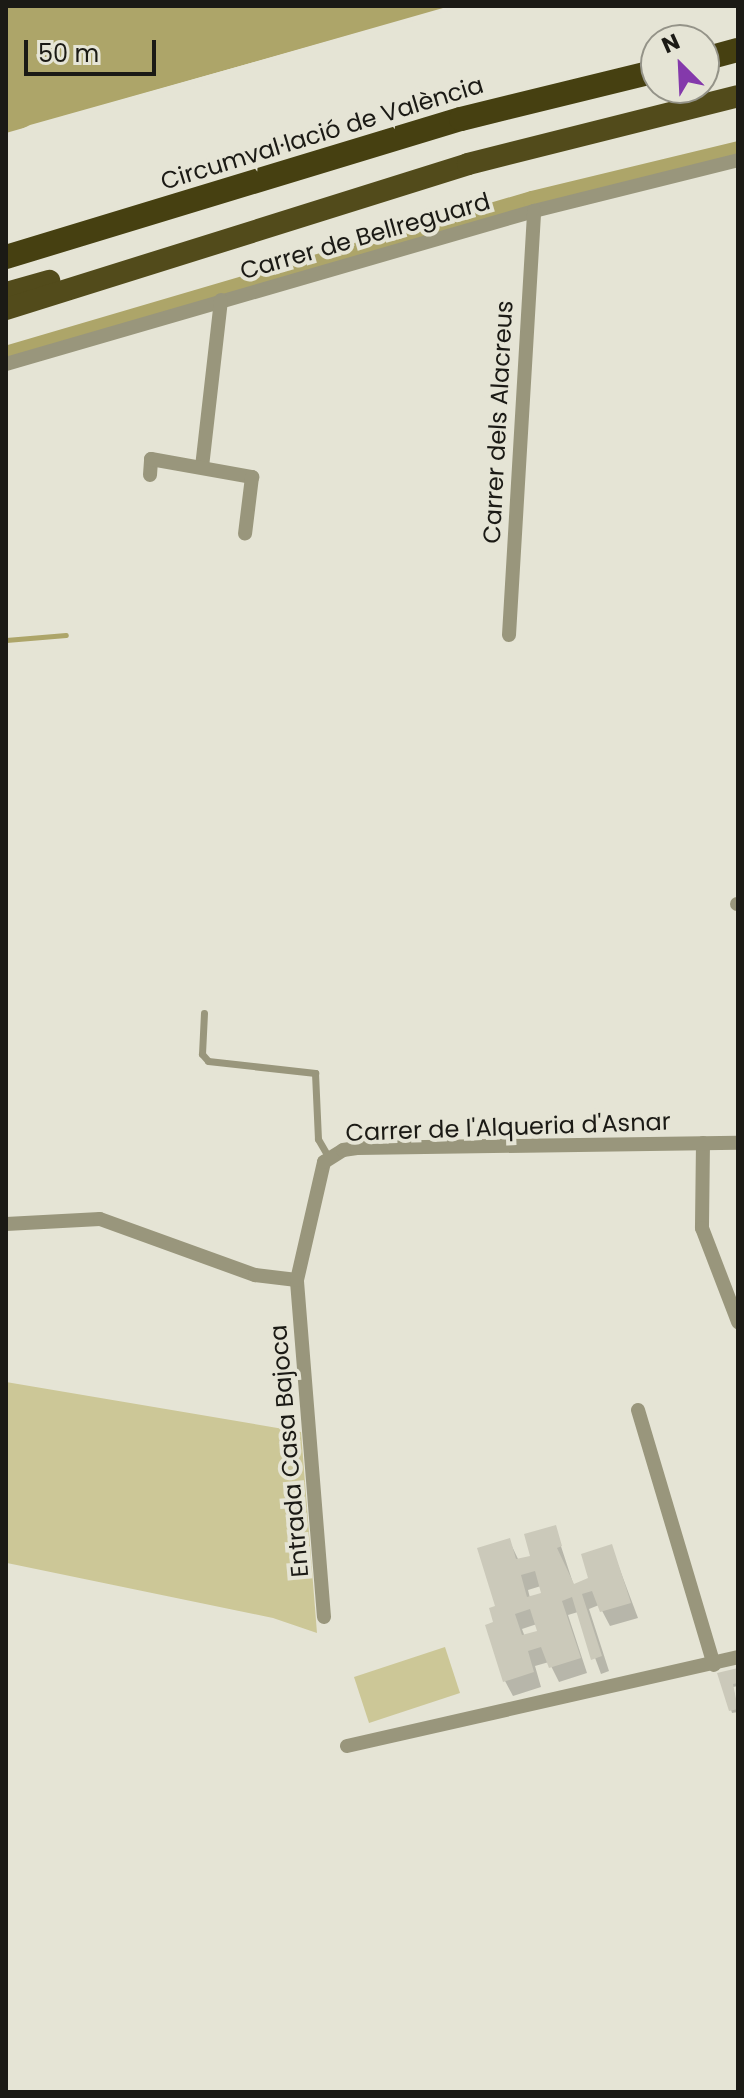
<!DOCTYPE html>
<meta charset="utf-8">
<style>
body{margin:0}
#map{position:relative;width:744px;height:2098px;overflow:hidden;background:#e5e4d5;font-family:Poppins,sans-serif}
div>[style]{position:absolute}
.green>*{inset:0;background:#ccc797}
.water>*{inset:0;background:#ada569}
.pier>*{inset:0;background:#e5e4d5}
.shadow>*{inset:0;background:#0003}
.stream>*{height:5px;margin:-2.5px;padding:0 2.5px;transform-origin:2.5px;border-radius:2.5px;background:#ada569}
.canal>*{height:18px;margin:-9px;padding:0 9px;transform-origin:9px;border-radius:9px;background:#ada569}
.building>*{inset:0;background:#cbc9ba}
.service>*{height:7px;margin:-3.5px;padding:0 3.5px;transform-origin:3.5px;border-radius:3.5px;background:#99967c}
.minor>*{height:14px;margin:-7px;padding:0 7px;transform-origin:7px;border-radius:7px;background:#99967c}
.trunk>*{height:22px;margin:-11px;padding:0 11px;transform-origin:11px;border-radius:11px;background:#524b1b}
.motorway>*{height:24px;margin:-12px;padding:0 12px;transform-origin:12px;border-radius:12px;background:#464011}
span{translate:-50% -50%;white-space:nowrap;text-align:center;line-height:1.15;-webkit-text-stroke:8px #e5e4d5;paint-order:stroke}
.street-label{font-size:24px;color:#1b1a15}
.frame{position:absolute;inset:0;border:8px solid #1b1a15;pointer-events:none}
.north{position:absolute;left:640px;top:24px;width:80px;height:80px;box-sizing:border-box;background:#e5e4d5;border:2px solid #949388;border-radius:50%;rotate:336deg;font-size:22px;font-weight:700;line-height:32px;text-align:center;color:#1b1a15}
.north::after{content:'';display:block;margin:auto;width:28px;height:36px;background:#8439ab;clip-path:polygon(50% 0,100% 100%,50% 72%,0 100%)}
.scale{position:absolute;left:24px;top:40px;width:132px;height:36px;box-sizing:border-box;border:4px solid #1b1a15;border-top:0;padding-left:10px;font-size:24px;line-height:28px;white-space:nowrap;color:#1b1a15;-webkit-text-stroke:6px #e5e4d5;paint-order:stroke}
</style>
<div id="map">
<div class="green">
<i style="clip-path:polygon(6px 1382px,301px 1432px,317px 1633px,273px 1618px,7px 1563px)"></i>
<i style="clip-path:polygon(445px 1647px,460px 1693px,369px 1723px,354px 1677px)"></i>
</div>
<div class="water">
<i style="clip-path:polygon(6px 6px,450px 6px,6px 133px)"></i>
</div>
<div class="pier">
<i style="clip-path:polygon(454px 6px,451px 10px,6px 137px,30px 125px)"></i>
</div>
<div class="shadow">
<i style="clip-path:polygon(evenodd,555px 1528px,574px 1586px,590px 1579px,611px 1546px,638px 1618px,610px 1626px,599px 1605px,589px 1609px,609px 1671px,601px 1674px,578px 1612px,568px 1615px,587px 1673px,559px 1682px,549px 1662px,535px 1666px,541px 1687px,513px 1696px,505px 1681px,495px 1624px,509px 1540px,519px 1561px,532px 1557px,555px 1528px,541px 1586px,543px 1594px,530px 1598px,528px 1590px,541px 1586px,555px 1528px,537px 1624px,540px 1632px,525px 1637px,522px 1629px,537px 1624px)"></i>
<i style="clip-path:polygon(738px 1670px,738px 1686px,733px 1687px,738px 1712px,732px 1713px,720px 1675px)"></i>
</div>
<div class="stream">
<i style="left:6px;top:350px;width:547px;rotate:-16.58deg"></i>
<i style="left:530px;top:194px;width:214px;rotate:-13.3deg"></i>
<i style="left:6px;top:640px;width:60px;rotate:-4.8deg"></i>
</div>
<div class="canal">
<i style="left:6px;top:355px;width:548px;rotate:-16.42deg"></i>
<i style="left:532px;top:200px;width:212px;rotate:-13.6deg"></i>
</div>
<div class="building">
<i style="clip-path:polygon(evenodd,556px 1525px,562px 1546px,557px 1548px,574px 1584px,588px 1578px,581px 1554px,612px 1544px,631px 1603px,600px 1612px,592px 1591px,582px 1594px,602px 1656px,591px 1660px,572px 1597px,562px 1601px,581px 1658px,549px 1668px,541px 1647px,528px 1651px,534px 1672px,503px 1682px,485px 1625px,493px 1622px,489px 1608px,495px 1606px,477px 1548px,510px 1538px,516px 1559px,530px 1556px,524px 1534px,556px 1525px,535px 1571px,541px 1593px,527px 1597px,521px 1575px,535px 1571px,556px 1525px,530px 1609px,537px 1631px,522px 1635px,515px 1614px,530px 1609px)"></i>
<i style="clip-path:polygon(738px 1668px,738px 1683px,733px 1684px,738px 1709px,729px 1711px,717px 1673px)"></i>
</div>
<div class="service">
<i style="left:204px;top:1013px;width:41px;rotate:92.8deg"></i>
<i style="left:202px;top:1054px;width:9px;rotate:49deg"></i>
<i style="left:208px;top:1061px;width:108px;rotate:6.4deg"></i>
<i style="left:315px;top:1073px;width:66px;rotate:87.4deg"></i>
<i style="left:318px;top:1139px;width:22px;rotate:60deg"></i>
</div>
<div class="minor">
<i style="left:6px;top:364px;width:550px;rotate:-16.16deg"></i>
<i style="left:534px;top:211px;width:210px;rotate:-14deg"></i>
<i style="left:202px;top:467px;width:168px;rotate:-83.5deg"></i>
<i style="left:150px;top:475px;width:16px;rotate:-86deg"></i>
<i style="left:151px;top:459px;width:103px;rotate:10.1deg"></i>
<i style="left:252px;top:477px;width:57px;rotate:97deg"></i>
<i style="left:509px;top:635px;width:425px;rotate:-86.6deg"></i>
<i style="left:737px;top:904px;width:1px"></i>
<i style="left:703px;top:1143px;width:85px;rotate:90.7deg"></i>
<i style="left:702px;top:1228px;width:101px;rotate:69deg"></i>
<i style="left:6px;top:1224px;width:94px;rotate:-3deg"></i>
<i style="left:100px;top:1219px;width:165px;rotate:19.9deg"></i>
<i style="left:255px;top:1275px;width:42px;rotate:6.8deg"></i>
<i style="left:638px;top:1410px;width:266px;rotate:73.4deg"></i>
<i style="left:324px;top:1617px;width:338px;rotate:-94.6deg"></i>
<i style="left:297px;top:1280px;width:121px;rotate:-77.1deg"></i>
<i style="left:324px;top:1162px;width:22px;rotate:-32deg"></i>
<i style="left:343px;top:1150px;width:14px;rotate:-8deg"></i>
<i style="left:357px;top:1148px;width:381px;rotate:-0.8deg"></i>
<i style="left:347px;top:1746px;width:401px;rotate:-12.8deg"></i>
</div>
<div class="trunk">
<i style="left:6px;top:293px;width:45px;rotate:-15.6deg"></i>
<i style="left:6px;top:309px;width:484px;rotate:-17.4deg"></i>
<i style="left:468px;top:164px;width:278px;rotate:-14.1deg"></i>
</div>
<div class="motorway">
<i style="left:704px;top:59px;width:35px;rotate:-15deg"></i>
<i style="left:6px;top:257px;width:475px;rotate:-16.9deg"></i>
<i style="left:461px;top:119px;width:201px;rotate:-13.8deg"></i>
</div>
<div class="street-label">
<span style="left:322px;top:133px;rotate:-17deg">Circumval·lació de València</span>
<span style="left:365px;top:236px;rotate:-16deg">Carrer de Bellreguard</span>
<span style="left:498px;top:422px;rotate:-87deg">Carrer dels Alacreus</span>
<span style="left:508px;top:1127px;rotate:-2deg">Carrer de l'Alqueria d'Asnar</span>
<span style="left:289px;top:1451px;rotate:-95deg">Entrada Casa Bajoca</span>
</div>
<div class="frame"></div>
<div class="north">N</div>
<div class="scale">50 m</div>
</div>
